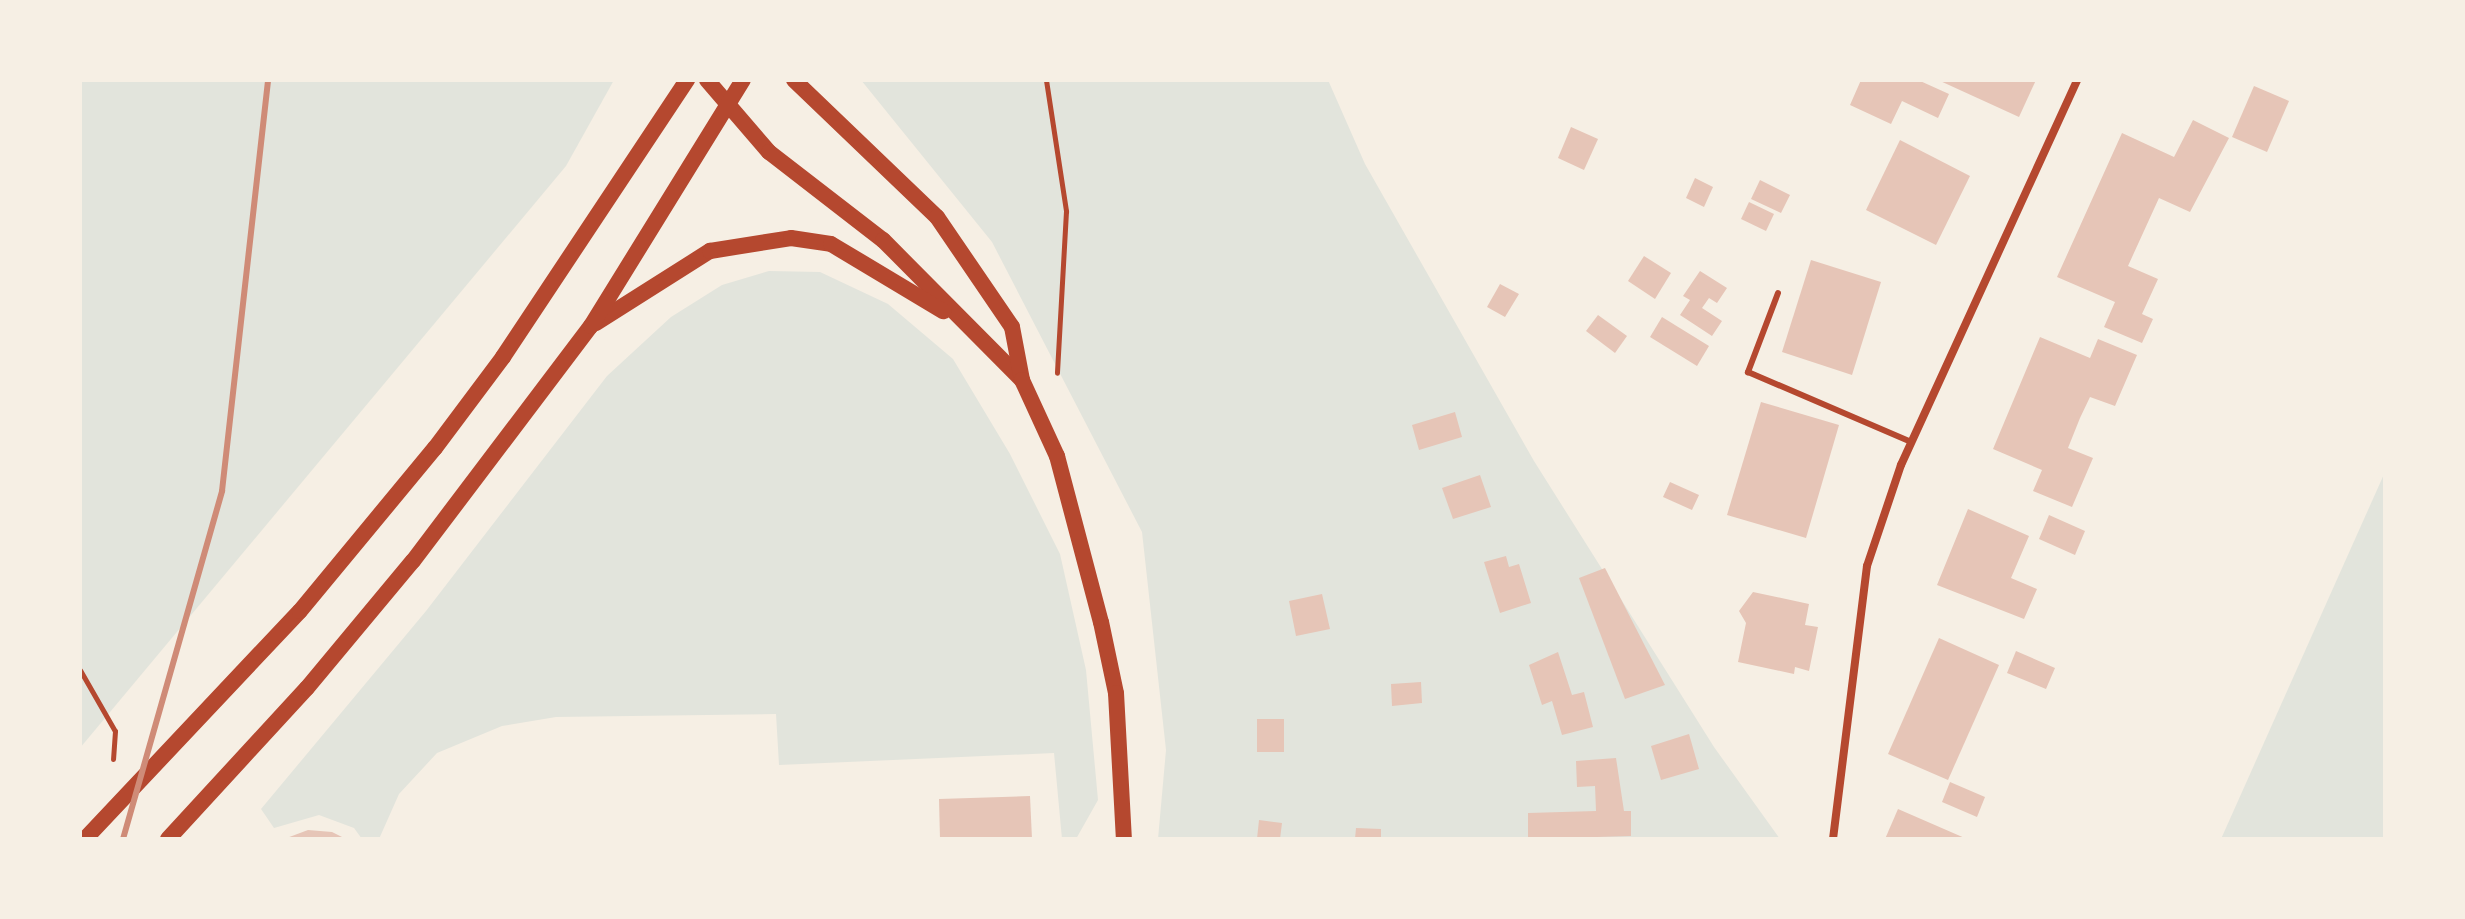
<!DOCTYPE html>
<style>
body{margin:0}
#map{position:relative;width:2465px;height:919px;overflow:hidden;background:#f6efe4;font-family:"Fira Sans Condensed",sans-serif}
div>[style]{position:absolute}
.green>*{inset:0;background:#e2e4dc}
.building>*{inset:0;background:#e6c5b7}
.path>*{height:5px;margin:-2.5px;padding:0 2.5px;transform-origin:2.5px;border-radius:2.5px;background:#b5482f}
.service>*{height:6px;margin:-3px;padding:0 3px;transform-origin:3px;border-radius:3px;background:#b5482f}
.minor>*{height:8px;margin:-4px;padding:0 4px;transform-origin:4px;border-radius:4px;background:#b5482f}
.secondary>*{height:16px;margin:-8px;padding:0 8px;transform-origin:8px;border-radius:8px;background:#b5482f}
.rail>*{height:6px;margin:-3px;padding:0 3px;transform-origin:3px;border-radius:3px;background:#cf8b77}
span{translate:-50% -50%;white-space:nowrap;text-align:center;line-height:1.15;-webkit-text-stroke:6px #f6efe4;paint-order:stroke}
.frame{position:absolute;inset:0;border:82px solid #f6efe4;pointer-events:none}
</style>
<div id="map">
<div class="green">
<i style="clip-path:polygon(80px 80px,614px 80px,566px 166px,80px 748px)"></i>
<i style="clip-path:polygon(861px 80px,1328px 80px,1365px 164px,1534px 461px,1714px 747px,1780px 839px,1158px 839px,1166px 750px,1142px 532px,992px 242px)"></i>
<i style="clip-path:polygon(769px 271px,820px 272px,888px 304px,953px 359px,1010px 454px,1060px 554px,1086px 670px,1098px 800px,1076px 839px,1062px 839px,1054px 753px,779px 765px,776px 714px,556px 717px,502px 726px,437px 753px,399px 794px,379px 839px,362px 839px,354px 828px,319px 815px,274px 828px,261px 809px,426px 611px,607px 376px,671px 317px,722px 285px)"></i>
<i style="clip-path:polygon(2385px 472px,2385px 839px,2221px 839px)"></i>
</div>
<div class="building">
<i style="clip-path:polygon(1861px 80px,1918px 80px,1949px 94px,1938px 118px,1902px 101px,1891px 124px,1850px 105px)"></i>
<i style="clip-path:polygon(1938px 80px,2036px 80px,2019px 117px)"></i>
<i style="clip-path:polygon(2254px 86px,2289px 101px,2267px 152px,2232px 137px)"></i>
<i style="clip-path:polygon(2193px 120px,2229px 138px,2190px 212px,2159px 198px,2128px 266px,2158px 279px,2142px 314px,2153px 319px,2142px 343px,2104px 327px,2115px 302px,2057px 277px,2122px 133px,2174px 157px)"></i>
<i style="clip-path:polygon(1571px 127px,1598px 139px,1584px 170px,1558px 158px)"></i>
<i style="clip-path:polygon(1900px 140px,1970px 176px,1936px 245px,1866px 210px)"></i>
<i style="clip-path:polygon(1695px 178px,1713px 187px,1704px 207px,1686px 198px)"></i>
<i style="clip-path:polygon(1760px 180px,1790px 195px,1781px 213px,1751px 199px)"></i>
<i style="clip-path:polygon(1749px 202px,1774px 214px,1766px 231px,1741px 219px)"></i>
<i style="clip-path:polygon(1644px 256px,1671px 273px,1655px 299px,1628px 281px)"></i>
<i style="clip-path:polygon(1811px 260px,1881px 282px,1852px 375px,1782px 352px)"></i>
<i style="clip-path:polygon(1700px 271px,1727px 288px,1717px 303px,1709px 298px,1702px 308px,1722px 321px,1712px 336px,1680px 315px,1690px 300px,1683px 296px)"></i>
<i style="clip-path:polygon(1500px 284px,1519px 294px,1505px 317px,1487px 307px)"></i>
<i style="clip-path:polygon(1598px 315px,1627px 336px,1615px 353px,1586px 331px)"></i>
<i style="clip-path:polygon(1662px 317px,1709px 346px,1697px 366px,1650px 337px)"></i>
<i style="clip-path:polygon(2040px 337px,2090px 358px,2098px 339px,2137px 355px,2115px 406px,2090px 397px,2080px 418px,2068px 448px,2093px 458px,2072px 507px,2033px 491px,2042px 470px,1993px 449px)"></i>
<i style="clip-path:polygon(1761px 402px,1839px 425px,1806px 538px,1727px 515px)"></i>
<i style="clip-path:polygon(1455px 412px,1462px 437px,1419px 450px,1412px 425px)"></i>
<i style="clip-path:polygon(1480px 475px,1491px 507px,1453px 519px,1442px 488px)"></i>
<i style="clip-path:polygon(1670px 482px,1699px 495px,1692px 510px,1663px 497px)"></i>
<i style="clip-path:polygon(1968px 509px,2029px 536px,2011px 578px,2037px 589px,2024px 619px,1937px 585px)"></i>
<i style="clip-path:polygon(2049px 515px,2085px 531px,2075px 555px,2039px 539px)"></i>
<i style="clip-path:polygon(1506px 556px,1509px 567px,1519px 564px,1531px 603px,1500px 613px,1484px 562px)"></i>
<i style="clip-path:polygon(1605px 568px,1665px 685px,1625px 699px,1579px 578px)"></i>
<i style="clip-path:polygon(1753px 592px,1809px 604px,1805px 625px,1818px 627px,1809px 671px,1795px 667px,1794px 674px,1738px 662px,1746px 623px,1739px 611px)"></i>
<i style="clip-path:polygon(1322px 594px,1330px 629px,1296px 636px,1289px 601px)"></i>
<i style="clip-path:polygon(1939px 638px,1999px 665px,1948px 780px,1888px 754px)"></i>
<i style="clip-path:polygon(2016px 651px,2055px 668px,2046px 689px,2007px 673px)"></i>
<i style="clip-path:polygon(1558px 652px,1572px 695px,1584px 692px,1593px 727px,1562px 735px,1552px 701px,1542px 705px,1529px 665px)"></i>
<i style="clip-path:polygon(1421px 682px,1422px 703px,1392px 706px,1391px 684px)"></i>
<i style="clip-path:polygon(1257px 719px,1284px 719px,1284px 752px,1257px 752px)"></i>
<i style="clip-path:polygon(1689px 734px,1699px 769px,1661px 780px,1651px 746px)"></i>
<i style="clip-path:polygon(1616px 758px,1624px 811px,1631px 811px,1631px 836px,1528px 839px,1528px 813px,1596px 811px,1595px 786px,1577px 787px,1576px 761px)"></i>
<i style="clip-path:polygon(1950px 782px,1985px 797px,1977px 817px,1942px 802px)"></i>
<i style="clip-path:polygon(1030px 796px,1032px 839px,940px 839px,939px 799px)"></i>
<i style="clip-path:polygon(1898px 809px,1967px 839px,1885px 839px)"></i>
<i style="clip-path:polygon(1259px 820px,1282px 823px,1280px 839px,1257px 839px)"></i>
<i style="clip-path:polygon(1356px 828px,1381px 829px,1381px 839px,1355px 839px)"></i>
<i style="clip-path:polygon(308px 830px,332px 832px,346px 839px,284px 839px)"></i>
</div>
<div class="path">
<i style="left:1046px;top:80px;width:133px;rotate:81.3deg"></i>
<i style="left:1066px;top:211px;width:162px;rotate:93.2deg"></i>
<i style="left:80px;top:670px;width:70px;rotate:60.2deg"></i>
<i style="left:115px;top:731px;width:28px;rotate:94deg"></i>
</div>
<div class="service">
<i style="left:1778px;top:293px;width:85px;rotate:110.8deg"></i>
<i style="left:1748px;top:372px;width:177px;rotate:23.2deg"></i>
</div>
<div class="minor">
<i style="left:1833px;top:839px;width:275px;rotate:-82.9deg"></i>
<i style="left:1867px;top:566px;width:107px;rotate:-71.4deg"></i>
<i style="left:1901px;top:465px;width:423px;rotate:-65.4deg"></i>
</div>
<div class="secondary">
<i style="left:707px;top:80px;width:95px;rotate:49.3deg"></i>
<i style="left:769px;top:152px;width:144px;rotate:37.7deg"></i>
<i style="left:883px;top:240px;width:197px;rotate:45.2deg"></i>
<i style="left:794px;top:80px;width:198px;rotate:43.8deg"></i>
<i style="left:937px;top:217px;width:133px;rotate:55.7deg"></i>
<i style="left:1012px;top:327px;width:54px;rotate:79.3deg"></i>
<i style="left:1022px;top:380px;width:84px;rotate:65.3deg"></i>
<i style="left:1057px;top:456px;width:172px;rotate:75.2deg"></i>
<i style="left:1101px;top:622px;width:73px;rotate:78.1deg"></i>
<i style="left:1116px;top:693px;width:146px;rotate:86.9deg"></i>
<i style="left:596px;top:323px;width:135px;rotate:-32.3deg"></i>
<i style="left:710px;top:251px;width:82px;rotate:-9.1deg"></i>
<i style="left:791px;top:238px;width:40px;rotate:8.5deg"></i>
<i style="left:831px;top:244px;width:131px;rotate:30.9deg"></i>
<i style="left:85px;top:839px;width:313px;rotate:-46.7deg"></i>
<i style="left:300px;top:611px;width:212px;rotate:-50.4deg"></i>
<i style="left:435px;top:448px;width:114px;rotate:-53.2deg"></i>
<i style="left:503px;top:357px;width:333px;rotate:-56.4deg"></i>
<i style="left:168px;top:839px;width:205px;rotate:-47.4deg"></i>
<i style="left:307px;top:688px;width:165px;rotate:-50.2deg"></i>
<i style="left:413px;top:561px;width:295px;rotate:-52.9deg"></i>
<i style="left:591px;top:326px;width:289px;rotate:-58.3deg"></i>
</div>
<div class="rail">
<i style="left:123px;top:839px;width:362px;rotate:-74.1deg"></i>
<i style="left:222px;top:491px;width:414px;rotate:-83.6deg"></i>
</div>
<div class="frame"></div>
</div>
